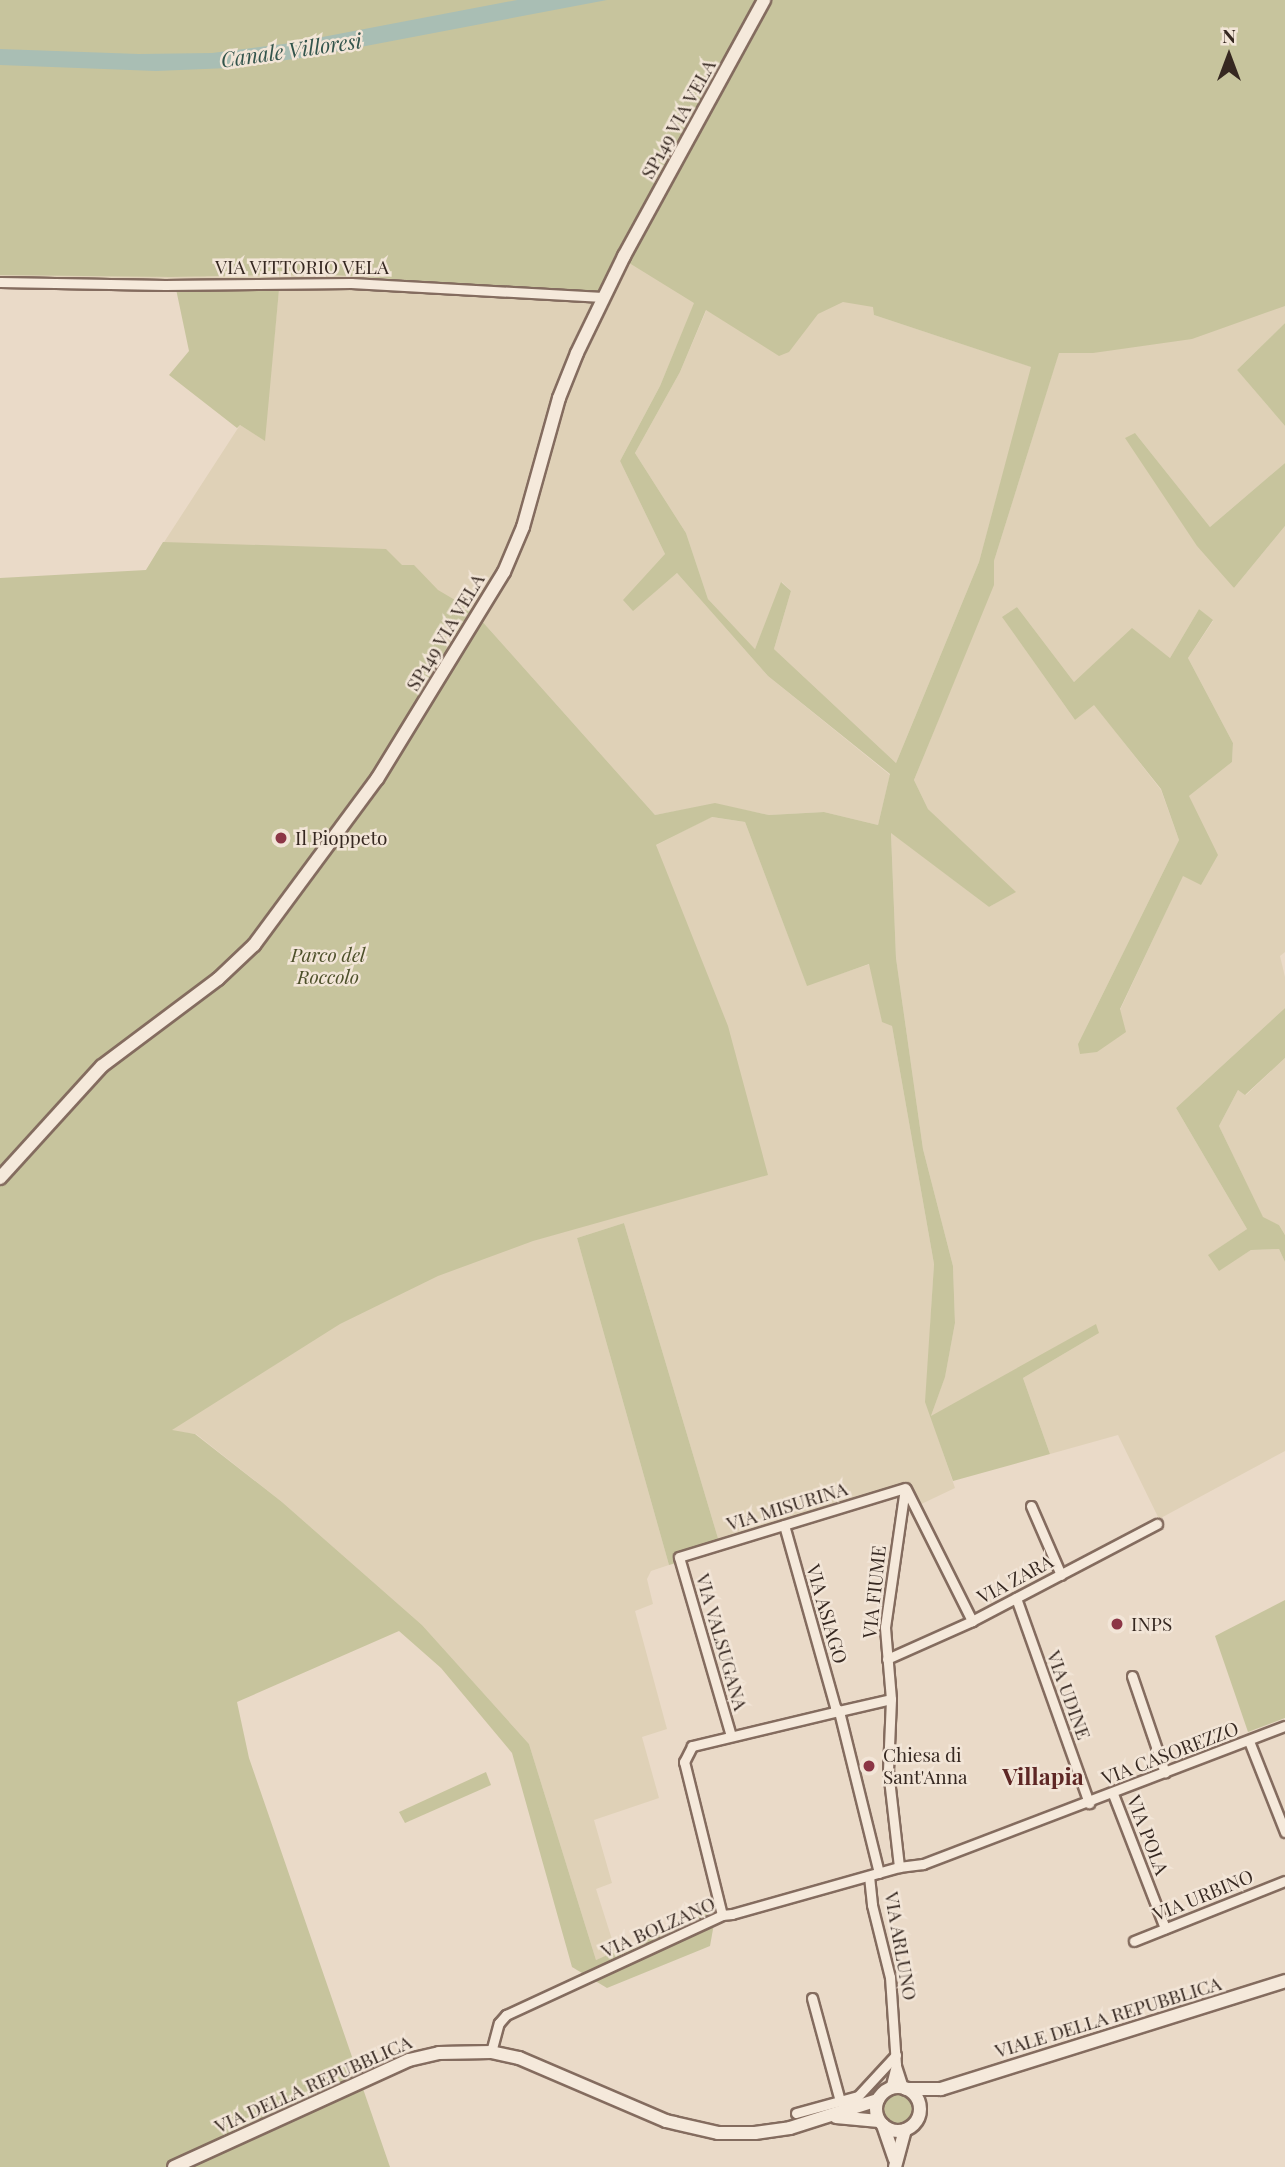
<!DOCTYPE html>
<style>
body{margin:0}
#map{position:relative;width:1285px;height:2167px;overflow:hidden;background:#eadac8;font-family:"Playfair Display",serif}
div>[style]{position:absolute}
.farmland>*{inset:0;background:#dfd1b7}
.green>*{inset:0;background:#c7c49d}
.round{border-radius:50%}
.water>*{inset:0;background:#a9beb4}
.roads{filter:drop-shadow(2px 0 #846c5f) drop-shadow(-2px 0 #846c5f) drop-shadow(0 2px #846c5f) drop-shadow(0 -2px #846c5f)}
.street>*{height:9px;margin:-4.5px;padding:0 4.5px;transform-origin:4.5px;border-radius:4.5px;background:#f5e9db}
.secondary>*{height:12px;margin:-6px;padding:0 6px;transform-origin:6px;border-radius:6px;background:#f5e9db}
.secondary>.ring{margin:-6px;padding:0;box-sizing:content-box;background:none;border:12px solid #f5e9db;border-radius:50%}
.dots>*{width:19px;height:19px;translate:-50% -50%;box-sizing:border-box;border:4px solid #f2e5d7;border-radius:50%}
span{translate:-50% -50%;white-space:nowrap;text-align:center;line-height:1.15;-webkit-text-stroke:5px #f2e5d7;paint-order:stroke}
.street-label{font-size:19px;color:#362821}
.poi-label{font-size:19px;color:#362821}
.left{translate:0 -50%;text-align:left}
.park-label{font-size:19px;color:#4d502a;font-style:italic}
.water-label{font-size:21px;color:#32544c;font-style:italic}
.quarter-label{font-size:23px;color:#5e2725;font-weight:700}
.north{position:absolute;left:1194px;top:21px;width:70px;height:70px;-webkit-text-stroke:5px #f2e5d7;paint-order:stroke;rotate:0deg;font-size:19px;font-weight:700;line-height:28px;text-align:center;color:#362821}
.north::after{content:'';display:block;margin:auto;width:24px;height:32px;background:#362821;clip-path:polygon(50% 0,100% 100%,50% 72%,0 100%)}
</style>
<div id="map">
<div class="farmland">
<i style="clip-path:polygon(evenodd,1285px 48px,1285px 323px,1237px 370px,1285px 426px,1285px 463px,1210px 527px,1135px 433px,1234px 588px,1285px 526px,1285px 952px,1280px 956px,1285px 977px,1285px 1008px,1176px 1108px,1247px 1229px,1209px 1255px,1219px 1270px,1251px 1250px,1279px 1249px,1285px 1262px,1285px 1451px,1159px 1519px,1118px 1435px,1050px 1454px,1023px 1378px,1099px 1333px,931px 1417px,955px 1488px,915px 1507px,906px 1488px,720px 1545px,624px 1223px,577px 1238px,669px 1565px,651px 1571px,647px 1579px,653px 1604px,635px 1611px,667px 1729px,642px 1737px,659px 1798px,594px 1820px,612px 1883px,596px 1889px,616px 1952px,596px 1960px,529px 1744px,422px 1625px,282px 1502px,196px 1434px,156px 1429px,0 1200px,647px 850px,711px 817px,745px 822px,807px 985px,870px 964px,882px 1021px,892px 1026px,934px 1264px,930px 1329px,931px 1416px,945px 1376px,955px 1323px,953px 1266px,923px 1149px,896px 958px,891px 832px,989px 907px,1015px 892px,928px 809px,914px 780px,993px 585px,994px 561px,1067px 326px,874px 315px,1032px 367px,979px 562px,896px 763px,774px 649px,791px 591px,782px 582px,755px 649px,708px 599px,686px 533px,635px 453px,680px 372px,709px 304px,641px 246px,1285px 48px,1017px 607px,1074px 682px,1132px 629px,1170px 658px,1199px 609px,1213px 621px,1188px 658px,1233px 743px,1232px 762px,1189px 796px,1201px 884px,1183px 875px,1120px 1010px,1078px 1044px,1179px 840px,1161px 790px,1094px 704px,1075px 720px,1003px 618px,1017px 607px)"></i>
<i style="clip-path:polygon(173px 188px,495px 286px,593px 293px,634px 258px,697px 297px,660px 386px,620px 461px,665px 554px,633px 610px,677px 573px,768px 676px,890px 775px,878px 825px,824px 812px,769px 815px,715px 804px,655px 815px,472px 610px,430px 587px,456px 636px,346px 811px,146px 570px,240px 425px,264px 440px,279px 290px,0 286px,0 199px,153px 216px,156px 277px,169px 277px)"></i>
<i style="clip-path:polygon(1285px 1058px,1285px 1235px,1279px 1225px,1263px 1218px,1219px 1126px,1238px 1090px,1246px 1095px)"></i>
</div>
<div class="green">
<i style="clip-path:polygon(evenodd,0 0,1285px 0,1285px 306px,1192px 339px,1093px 353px,1059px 353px,994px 561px,994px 585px,914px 780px,928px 809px,1016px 892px,989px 907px,891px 833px,896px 958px,923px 1149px,953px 1266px,955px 1323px,945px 1377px,931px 1416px,1096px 1324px,1099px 1333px,1023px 1378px,1050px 1454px,953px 1481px,925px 1402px,934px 1264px,892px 1026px,882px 1022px,869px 964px,807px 986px,745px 822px,712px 817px,656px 845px,728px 1026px,768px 1175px,533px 1241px,438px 1276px,340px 1324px,172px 1430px,195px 1434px,282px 1502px,422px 1625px,529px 1744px,596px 1960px,717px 1907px,710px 1946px,607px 1988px,572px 1967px,512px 1753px,441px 1668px,399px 1631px,237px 1702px,249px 1758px,390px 2167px,0 2167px,0 578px,146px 570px,163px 542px,386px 549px,402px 565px,414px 565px,438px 590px,472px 610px,655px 815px,715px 803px,769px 815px,824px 812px,878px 825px,890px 774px,768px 676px,677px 573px,633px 611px,623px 600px,665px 554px,620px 461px,660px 386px,694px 303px,626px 261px,611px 294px,320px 274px,170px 277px,0 275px,0 0,843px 302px,873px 307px,874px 315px,1031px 367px,979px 562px,896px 763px,774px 649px,791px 591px,781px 582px,755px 649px,708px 599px,686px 533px,635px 453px,680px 372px,706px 310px,779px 356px,789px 352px,818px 314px,843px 302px,0 0,444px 615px,456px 636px,467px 647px,465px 652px,447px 653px,444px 615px)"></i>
<i style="clip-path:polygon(176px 289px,279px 290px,265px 441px,240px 425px,237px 428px,169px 375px,189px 351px)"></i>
<i style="clip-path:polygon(1285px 323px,1285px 426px,1237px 370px)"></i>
<i style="clip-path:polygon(1135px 433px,1210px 527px,1285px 463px,1285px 526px,1234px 588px,1197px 546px,1125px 438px)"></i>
<i style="clip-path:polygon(1017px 607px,1074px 682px,1132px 628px,1170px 658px,1199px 609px,1213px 620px,1188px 658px,1233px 743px,1232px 762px,1189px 796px,1218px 855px,1201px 885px,1183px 876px,1120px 1009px,1126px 1032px,1097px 1052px,1080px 1054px,1078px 1044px,1179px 840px,1161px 789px,1094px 705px,1075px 720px,1002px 617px)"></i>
<i style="clip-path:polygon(1285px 1008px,1285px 1058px,1245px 1095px,1238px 1090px,1219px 1126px,1263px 1217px,1279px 1225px,1285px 1235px,1285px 1262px,1279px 1249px,1251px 1250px,1219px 1271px,1208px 1255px,1247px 1229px,1176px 1108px)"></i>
<i style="clip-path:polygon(624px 1223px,720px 1545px,679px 1557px,680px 1562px,669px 1565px,577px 1238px)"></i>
<i style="clip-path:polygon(1285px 1600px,1285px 1718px,1248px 1732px,1215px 1636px)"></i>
<i style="clip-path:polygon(486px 1772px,491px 1785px,405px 1823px,399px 1812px)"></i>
<i class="round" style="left:879px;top:2090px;width:38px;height:38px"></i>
</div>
<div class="water">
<i style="clip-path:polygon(517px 0,607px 0,308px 57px,229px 68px,156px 71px,0 65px,0 49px,139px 54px,212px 53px,291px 43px)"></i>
</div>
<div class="roads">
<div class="street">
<i style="left:0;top:282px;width:165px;rotate:1deg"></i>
<i style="left:165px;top:285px;width:186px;rotate:-0.6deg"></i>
<i style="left:351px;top:283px;width:252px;rotate:3.2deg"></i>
<i style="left:906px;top:1489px;width:148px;rotate:63.4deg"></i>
<i style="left:1031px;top:1506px;width:75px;rotate:66.5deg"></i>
<i style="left:784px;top:1525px;width:189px;rotate:74.3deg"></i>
<i style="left:835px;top:1707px;width:6px;rotate:45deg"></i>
<i style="left:1016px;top:1598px;width:218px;rotate:70.4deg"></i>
<i style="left:887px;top:1659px;width:93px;rotate:-24.1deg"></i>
<i style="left:972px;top:1621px;width:209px;rotate:-27.7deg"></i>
<i style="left:1132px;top:1676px;width:102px;rotate:71.2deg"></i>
<i style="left:891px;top:1699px;width:72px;rotate:-94.8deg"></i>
<i style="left:885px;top:1627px;width:140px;rotate:-81.8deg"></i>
<i style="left:731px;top:1736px;width:186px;rotate:-106.2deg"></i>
<i style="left:679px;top:1557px;width:236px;rotate:-17deg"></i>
<i style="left:1249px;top:1741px;width:98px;rotate:68.4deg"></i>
<i style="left:1113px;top:1794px;width:144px;rotate:68.8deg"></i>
<i style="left:879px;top:1873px;width:167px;rotate:-103.9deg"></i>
<i style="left:839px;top:1711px;width:53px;rotate:-13deg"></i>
<i style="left:891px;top:1699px;width:71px;rotate:92.4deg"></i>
<i style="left:888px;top:1770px;width:98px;rotate:83.5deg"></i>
<i style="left:869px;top:1876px;width:29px;rotate:84deg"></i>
<i style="left:872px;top:1905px;width:74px;rotate:76deg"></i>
<i style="left:890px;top:1977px;width:88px;rotate:86.1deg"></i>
<i style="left:896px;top:2065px;width:25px;rotate:104deg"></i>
<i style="left:722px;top:1915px;width:158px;rotate:-103.9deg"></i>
<i style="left:684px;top:1762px;width:18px;rotate:-63deg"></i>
<i style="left:692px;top:1746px;width:151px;rotate:-13.4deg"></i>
<i style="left:1134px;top:1941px;width:162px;rotate:-21.7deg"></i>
<i style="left:812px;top:1998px;width:107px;rotate:74.8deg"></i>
<i style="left:491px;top:2052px;width:30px;rotate:-75deg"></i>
<i style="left:499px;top:2023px;width:11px;rotate:-49deg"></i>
<i style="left:506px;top:2015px;width:238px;rotate:-24.8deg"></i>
<i style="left:722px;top:1915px;width:10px;rotate:-6deg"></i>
<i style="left:732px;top:1914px;width:173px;rotate:-15.7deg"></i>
<i style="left:899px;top:1867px;width:24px;rotate:-7deg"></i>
<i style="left:923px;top:1864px;width:387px;rotate:-20.9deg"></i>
<i style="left:896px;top:2066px;width:23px;rotate:72deg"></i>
<i style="left:796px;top:2113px;width:64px;rotate:-15.3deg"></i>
<i style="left:858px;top:2096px;width:56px;rotate:-47.2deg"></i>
</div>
<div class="secondary">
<i style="left:0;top:1178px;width:151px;rotate:-47.7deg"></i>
<i style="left:102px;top:1066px;width:145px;rotate:-36.9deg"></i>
<i style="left:218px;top:979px;width:50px;rotate:-43.4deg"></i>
<i style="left:254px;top:945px;width:207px;rotate:-53.5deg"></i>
<i style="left:377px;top:779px;width:243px;rotate:-58.5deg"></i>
<i style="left:504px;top:572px;width:49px;rotate:-67.1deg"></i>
<i style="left:523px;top:527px;width:134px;rotate:-74.4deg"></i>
<i style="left:559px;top:398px;width:48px;rotate:-68.2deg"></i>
<i style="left:577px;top:353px;width:108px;rotate:-64.1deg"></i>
<i style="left:624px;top:256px;width:292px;rotate:-61.3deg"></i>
<i class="ring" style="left:876px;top:2087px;width:32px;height:32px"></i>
<i style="left:906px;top:2089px;width:35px"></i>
<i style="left:941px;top:2089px;width:361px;rotate:-17.4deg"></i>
<i style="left:836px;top:2117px;width:43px;rotate:5.3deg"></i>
<i style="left:883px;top:2125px;width:36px;rotate:71deg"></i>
<i style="left:174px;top:2167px;width:258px;rotate:-24.5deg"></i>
<i style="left:409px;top:2060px;width:31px;rotate:-13deg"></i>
<i style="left:439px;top:2053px;width:52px;rotate:-1.1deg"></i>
<i style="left:491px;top:2052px;width:29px;rotate:12deg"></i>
<i style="left:519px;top:2058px;width:160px;rotate:23.2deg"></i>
<i style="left:666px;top:2121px;width:53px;rotate:13deg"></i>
<i style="left:718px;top:2133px;width:37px"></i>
<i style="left:755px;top:2133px;width:35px;rotate:-8deg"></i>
<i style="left:790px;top:2128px;width:92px;rotate:-17.7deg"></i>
<i style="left:895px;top:2167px;width:38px;rotate:-75deg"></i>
</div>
</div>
<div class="dots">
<i style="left:281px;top:838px;background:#8c3646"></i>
<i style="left:1117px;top:1624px;background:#8c3646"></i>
<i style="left:869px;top:1766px;background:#8c3646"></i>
</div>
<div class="street-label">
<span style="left:678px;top:119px;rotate:-61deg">SP149 VIA VELA</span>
<span style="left:302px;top:267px">VIA VITTORIO VELA</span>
<span style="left:445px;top:632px;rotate:-59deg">SP149 VIA VELA</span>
<span style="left:787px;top:1506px;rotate:-17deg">VIA MISURINA</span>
<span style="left:1015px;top:1579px;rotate:-28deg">VIA ZARA</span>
<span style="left:874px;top:1592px;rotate:-84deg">VIA FIUME</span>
<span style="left:827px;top:1614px;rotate:74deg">VIA ASIAGO</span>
<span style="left:722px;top:1642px;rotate:74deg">VIA VALSUGANA</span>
<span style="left:1069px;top:1695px;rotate:70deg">VIA UDINE</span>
<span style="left:1170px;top:1753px;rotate:-21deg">VIA CASOREZZO</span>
<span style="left:1148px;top:1835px;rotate:69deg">VIA POLA</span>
<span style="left:1203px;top:1895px;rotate:-22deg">VIA URBINO</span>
<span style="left:658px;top:1927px;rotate:-24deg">VIA BOLZANO</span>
<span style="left:901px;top:1946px;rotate:80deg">VIA ARLUNO</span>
<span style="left:1108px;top:2017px;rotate:-17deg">VIALE DELLA REPUBBLICA</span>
<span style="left:313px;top:2084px;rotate:-24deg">VIA DELLA REPUBBLICA</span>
</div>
<div class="poi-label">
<span class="left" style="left:295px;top:838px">Il Pioppeto</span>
<span class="left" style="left:1131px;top:1624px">INPS</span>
<span class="left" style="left:883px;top:1766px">Chiesa di<br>Sant'Anna</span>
</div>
<div class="park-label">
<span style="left:328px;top:966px">Parco del<br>Roccolo</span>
</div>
<div class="water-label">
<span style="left:291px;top:49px;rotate:-8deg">Canale Villoresi</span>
</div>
<div class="quarter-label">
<span style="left:1043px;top:1776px">Villapia</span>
</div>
<div class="north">N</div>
</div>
